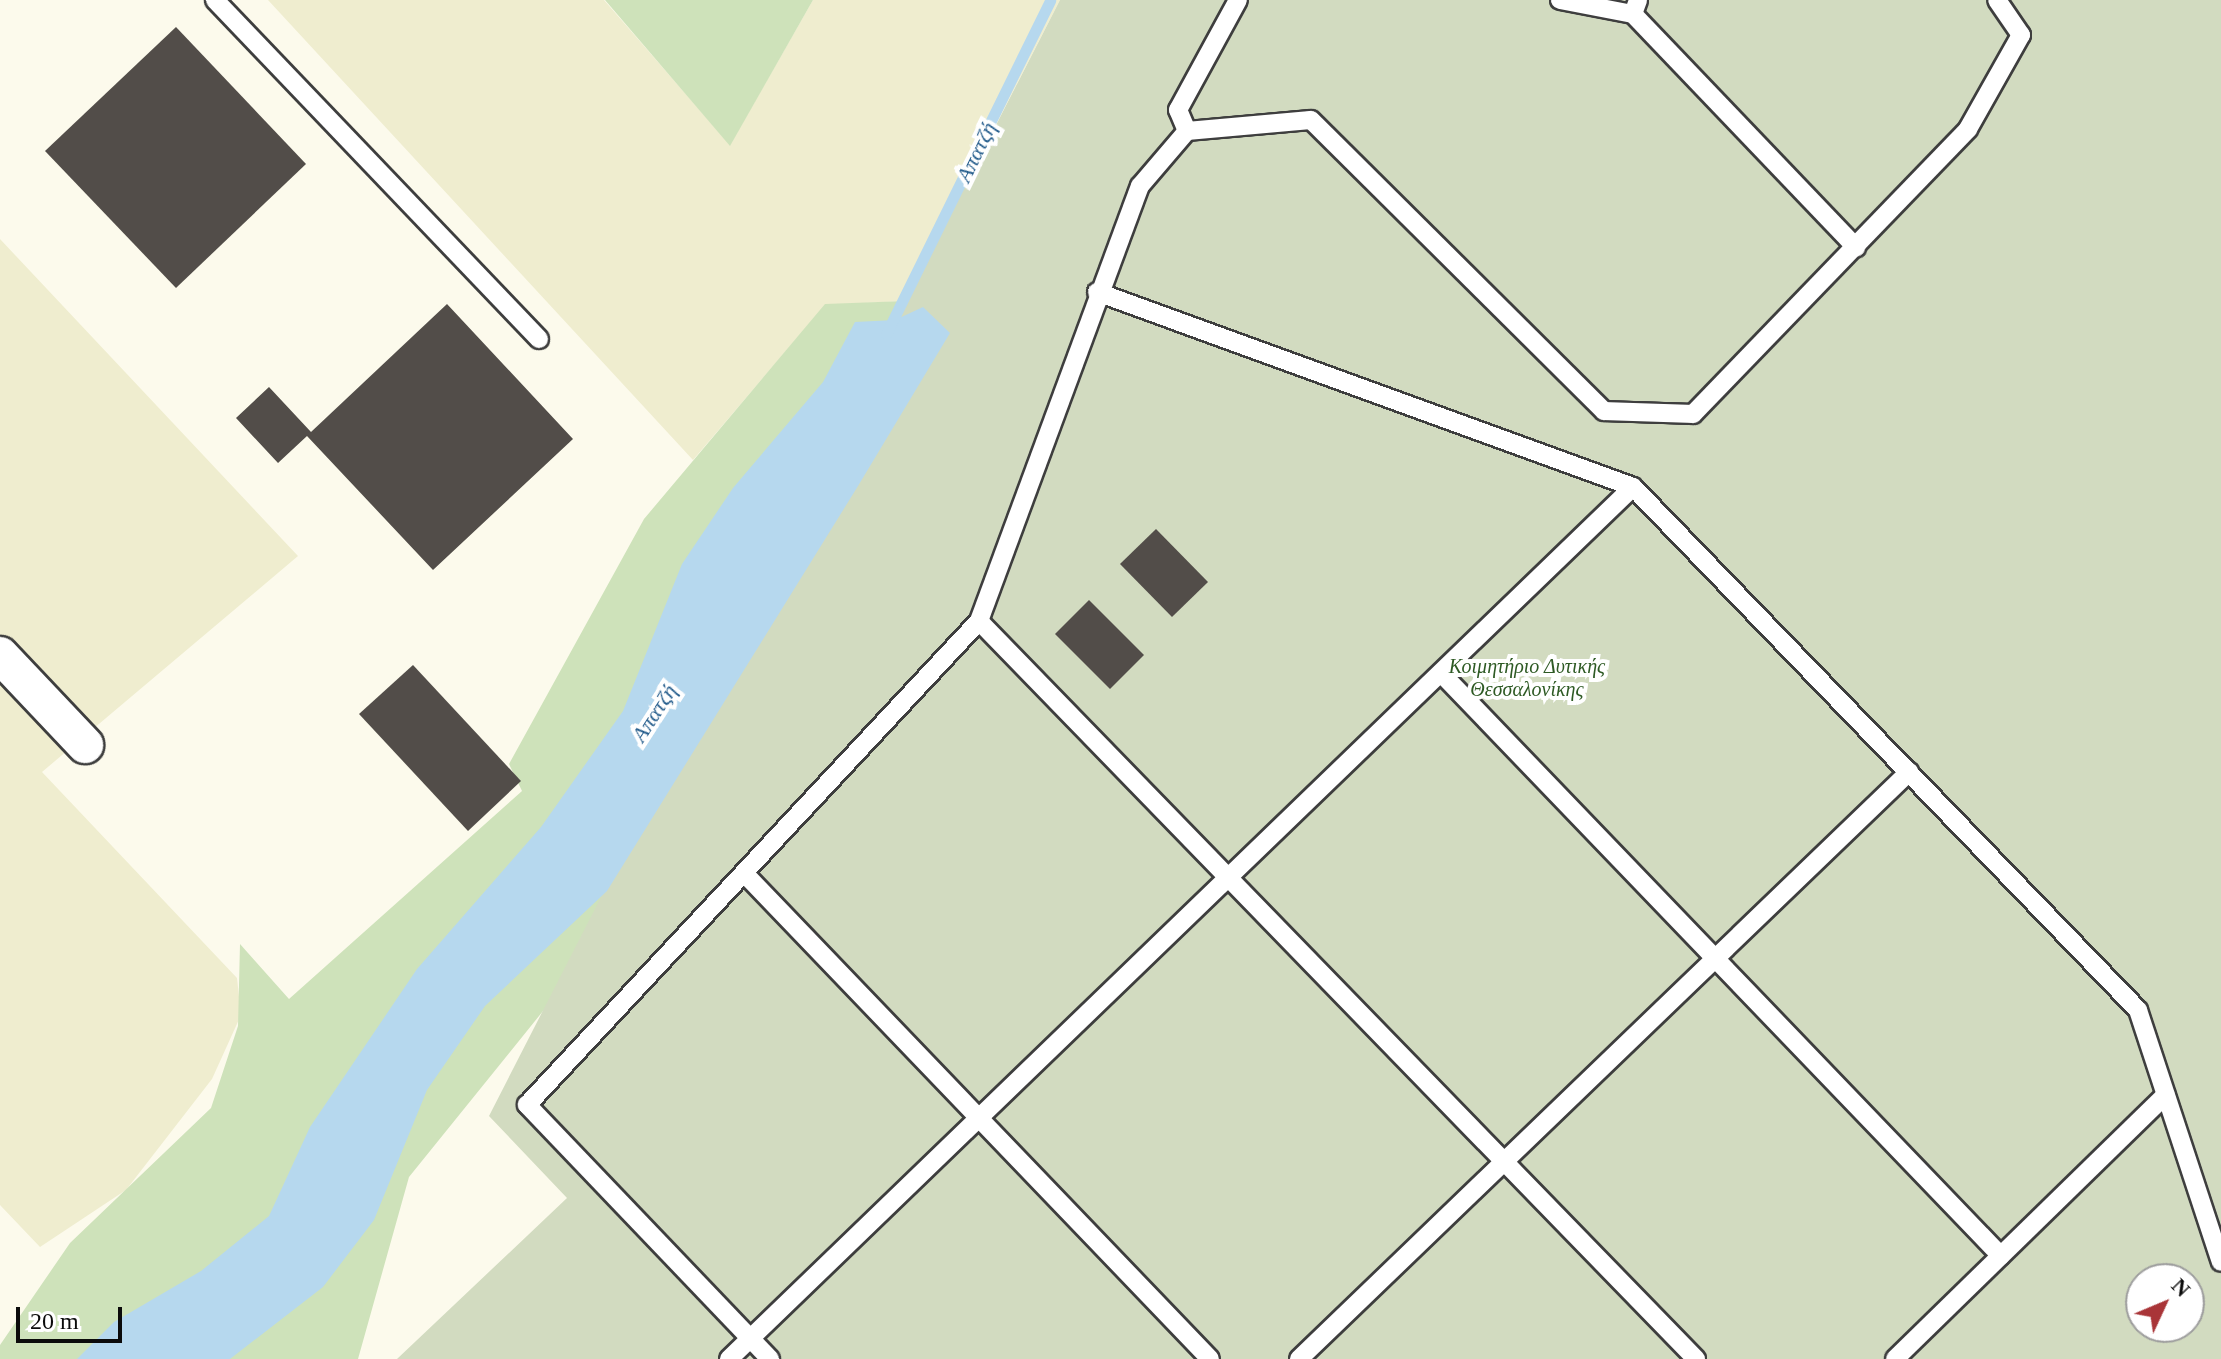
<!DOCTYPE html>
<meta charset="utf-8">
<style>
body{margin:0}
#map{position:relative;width:2221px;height:1359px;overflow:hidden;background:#fcfaec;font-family:Georgia,serif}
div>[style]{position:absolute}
.farmland>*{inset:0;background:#efedcf}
.green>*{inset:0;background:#cee2ba}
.cemetery>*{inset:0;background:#d2dbc0}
.water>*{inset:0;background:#b6d8ee}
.stream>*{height:11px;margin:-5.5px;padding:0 5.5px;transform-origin:5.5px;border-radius:5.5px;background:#b6d8ee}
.building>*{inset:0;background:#524d49}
.roads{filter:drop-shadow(2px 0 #3e3e3e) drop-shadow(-2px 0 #3e3e3e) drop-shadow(0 2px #3e3e3e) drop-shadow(0 -2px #3e3e3e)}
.service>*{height:18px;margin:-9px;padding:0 9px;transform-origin:9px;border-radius:9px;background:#fff}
.minor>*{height:36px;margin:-18px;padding:0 18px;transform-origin:18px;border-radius:18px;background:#fff}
span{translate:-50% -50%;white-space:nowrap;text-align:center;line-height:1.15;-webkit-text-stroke:8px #fff;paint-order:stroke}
.park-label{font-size:20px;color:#2e5a24;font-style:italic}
.water-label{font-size:22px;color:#255d8c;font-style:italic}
.north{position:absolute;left:2125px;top:1263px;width:80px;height:80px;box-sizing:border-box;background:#fff;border:2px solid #9d9d9d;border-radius:50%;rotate:46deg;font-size:22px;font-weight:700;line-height:32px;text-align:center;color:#0b0b0b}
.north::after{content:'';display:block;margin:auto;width:28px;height:36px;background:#a93538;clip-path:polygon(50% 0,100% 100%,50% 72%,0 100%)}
.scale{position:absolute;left:16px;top:1307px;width:106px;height:36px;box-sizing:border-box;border:4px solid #0b0b0b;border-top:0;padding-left:10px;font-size:24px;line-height:28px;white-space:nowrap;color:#0b0b0b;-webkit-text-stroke:6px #fff;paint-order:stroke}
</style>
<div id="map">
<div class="farmland">
<i style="clip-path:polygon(268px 0,604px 0,730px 145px,813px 0,1060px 0,905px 301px,825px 305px,693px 460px)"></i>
<i style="clip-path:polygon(0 239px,298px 556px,42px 772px,237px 978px,241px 1015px,212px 1079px,126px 1190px,40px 1247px,0 1205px)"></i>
</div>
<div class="green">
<i style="clip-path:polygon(605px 0,813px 0,730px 146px)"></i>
<i style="clip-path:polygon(905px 301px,623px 912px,409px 1177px,358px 1359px,0 1359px,0 1345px,70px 1243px,211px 1108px,238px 1026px,240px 944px,289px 999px,522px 791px,509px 764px,644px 519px,825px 304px)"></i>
</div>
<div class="cemetery">
<i style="clip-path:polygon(evenodd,1060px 0,2221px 0,2221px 1359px,397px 1359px,567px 1198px,489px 1116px,1060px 0,2141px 1279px,2189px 1279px,2189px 1327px,2141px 1327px,2141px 1279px)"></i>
</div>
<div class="water">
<i style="clip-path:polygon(923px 307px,950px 333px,858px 486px,607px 891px,485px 1006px,427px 1090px,374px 1220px,323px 1287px,230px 1359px,77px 1359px,114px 1322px,201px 1271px,269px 1216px,310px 1127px,417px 969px,541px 827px,623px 711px,682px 564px,733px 488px,823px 382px,855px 322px,895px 320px)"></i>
</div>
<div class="stream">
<i style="left:886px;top:334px;width:372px;rotate:-63.8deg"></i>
</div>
<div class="building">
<i style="clip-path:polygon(176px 27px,306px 164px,176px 288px,45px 151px)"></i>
<i style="clip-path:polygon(447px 304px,573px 439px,433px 570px,307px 436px,278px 463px,236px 418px,269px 387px,311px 432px)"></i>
<i style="clip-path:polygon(1156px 529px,1208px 582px,1172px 617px,1120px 564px)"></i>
<i style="clip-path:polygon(1089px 600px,1144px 655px,1110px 689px,1055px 634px)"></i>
<i style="clip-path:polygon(413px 665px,521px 781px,468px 831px,359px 714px)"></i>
</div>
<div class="roads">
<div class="service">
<i style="left:215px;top:0;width:469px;rotate:46.3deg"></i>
<i style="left:1560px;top:0;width:74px;rotate:10.9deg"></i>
<i style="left:1633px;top:14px;width:15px;rotate:-70deg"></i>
<i style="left:1633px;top:14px;width:323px;rotate:46.3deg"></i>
<i style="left:1187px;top:131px;width:23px;rotate:-113deg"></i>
<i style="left:1178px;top:110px;width:125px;rotate:-61.4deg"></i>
<i style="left:1097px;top:292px;width:570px;rotate:19.99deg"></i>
<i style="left:1633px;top:487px;width:727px;rotate:46deg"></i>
<i style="left:2138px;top:1010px;width:265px;rotate:71.8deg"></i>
<i style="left:979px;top:621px;width:1029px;rotate:45.83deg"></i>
<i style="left:1441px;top:673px;width:808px;rotate:46.15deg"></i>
<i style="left:744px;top:873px;width:673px;rotate:46.2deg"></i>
<i style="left:729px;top:1359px;width:1256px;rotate:-43.97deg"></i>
<i style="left:770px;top:1359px;width:352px;rotate:-133.7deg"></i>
<i style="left:527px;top:1105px;width:662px;rotate:-46.96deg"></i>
<i style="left:979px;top:621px;width:464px;rotate:-69.7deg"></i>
<i style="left:1140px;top:186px;width:72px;rotate:-49.5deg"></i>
<i style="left:1187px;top:131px;width:124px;rotate:-5.1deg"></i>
<i style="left:1311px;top:120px;width:413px;rotate:44.8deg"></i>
<i style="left:1604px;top:411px;width:89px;rotate:1.9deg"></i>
<i style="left:1693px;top:414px;width:396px;rotate:-46deg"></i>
<i style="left:1968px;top:129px;width:108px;rotate:-60.6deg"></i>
<i style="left:2021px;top:35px;width:42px;rotate:-124.4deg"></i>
<i style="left:1299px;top:1359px;width:847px;rotate:-43.9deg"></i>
<i style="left:1895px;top:1359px;width:378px;rotate:-44.3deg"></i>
</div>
<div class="minor">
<i style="left:0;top:655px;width:124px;rotate:46.6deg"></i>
</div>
</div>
<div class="park-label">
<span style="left:1527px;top:678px">Κοιμητήριο Δυτικής<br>Θεσσαλονίκης</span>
</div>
<div class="water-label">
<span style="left:976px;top:152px;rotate:-64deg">Απατζή</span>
<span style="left:654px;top:713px;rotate:-57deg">Απατζή</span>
</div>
<div class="north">N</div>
<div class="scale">20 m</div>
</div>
